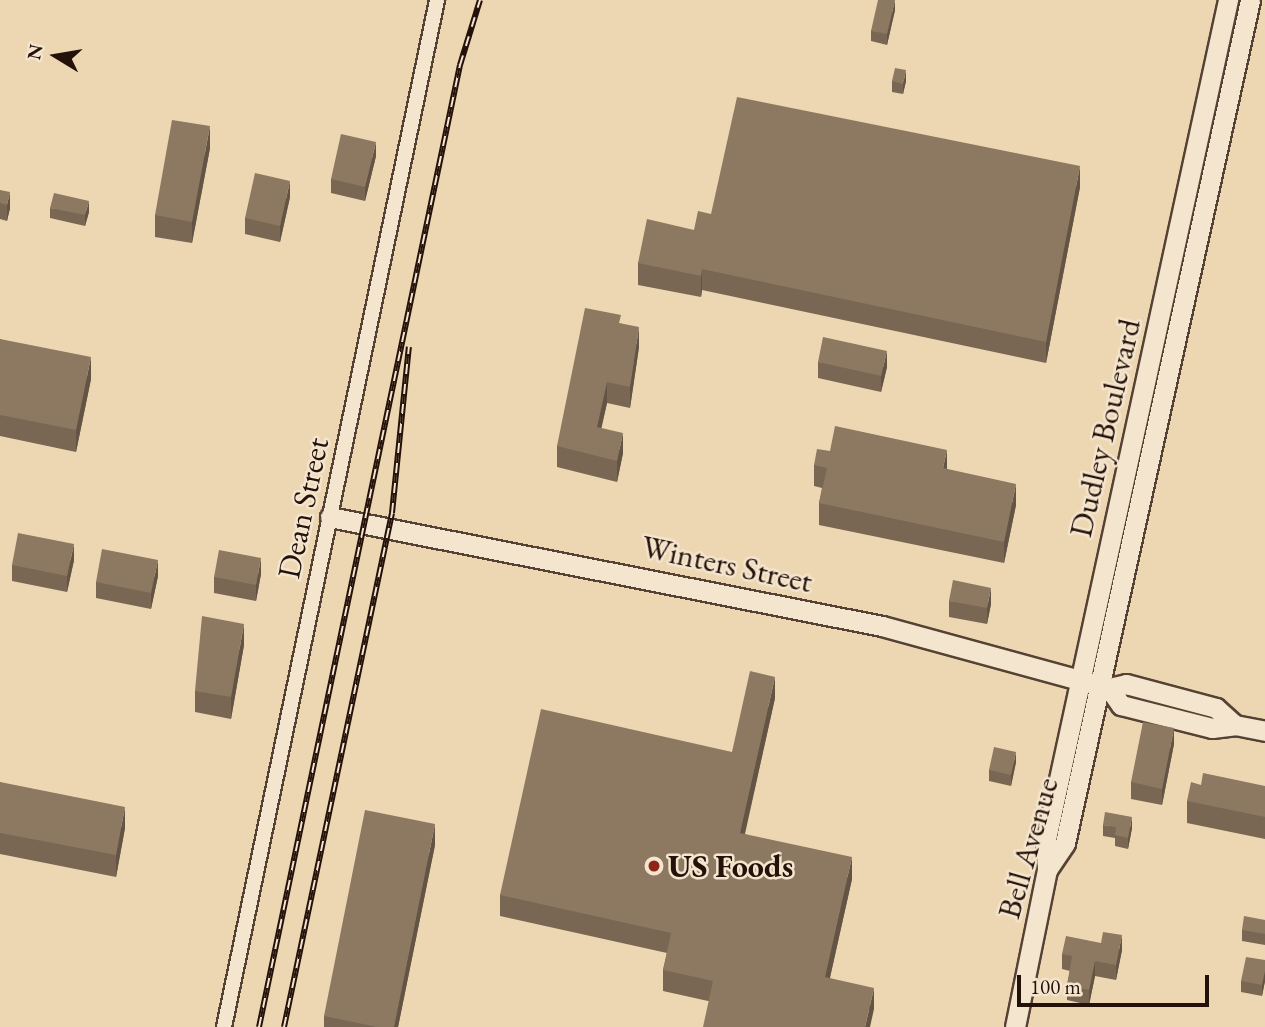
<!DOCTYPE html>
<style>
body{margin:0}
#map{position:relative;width:1265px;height:1027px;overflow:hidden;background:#edd7b3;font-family:"EB Garamond",serif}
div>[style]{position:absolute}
.roads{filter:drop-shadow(2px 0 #564234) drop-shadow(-2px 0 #564234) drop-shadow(0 2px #564234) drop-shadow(0 -2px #564234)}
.street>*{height:14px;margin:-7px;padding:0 7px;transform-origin:7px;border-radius:7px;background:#f3e5ce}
.secondary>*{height:19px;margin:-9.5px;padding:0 9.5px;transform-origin:9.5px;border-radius:9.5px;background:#f3e5ce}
.rail>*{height:6px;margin-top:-3px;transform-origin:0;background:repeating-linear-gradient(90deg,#f3e5ce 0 10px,#241109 0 20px);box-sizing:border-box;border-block:2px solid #241109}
.wall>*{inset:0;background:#796753}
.shaded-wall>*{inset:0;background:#635444}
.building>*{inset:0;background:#8d7861}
.dots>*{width:19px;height:19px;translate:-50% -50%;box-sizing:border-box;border:4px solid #f3e5ce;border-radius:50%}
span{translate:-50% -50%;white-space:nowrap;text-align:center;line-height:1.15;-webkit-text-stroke:5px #f3e5ce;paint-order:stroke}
.street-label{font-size:32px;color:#241109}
.poi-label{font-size:32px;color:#241109;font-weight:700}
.left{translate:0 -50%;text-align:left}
.north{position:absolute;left:21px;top:21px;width:70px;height:70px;-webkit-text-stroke:5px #f3e5ce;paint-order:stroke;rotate:281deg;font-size:19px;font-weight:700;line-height:28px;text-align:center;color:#241109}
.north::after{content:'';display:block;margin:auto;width:24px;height:32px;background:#241109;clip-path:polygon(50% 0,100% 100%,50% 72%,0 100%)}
.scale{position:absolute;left:1017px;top:975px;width:192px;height:32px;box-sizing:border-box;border:4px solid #241109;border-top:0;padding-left:9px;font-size:21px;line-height:24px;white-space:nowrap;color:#241109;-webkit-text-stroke:5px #f3e5ce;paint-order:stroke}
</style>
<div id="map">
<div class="roads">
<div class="street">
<i style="left:224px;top:1027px;width:1049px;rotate:-78.28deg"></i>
</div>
<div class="secondary">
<i style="left:330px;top:517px;width:563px;rotate:11.17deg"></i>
<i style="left:882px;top:626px;width:235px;rotate:15.3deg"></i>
<i style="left:1109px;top:688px;width:17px;rotate:-13deg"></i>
<i style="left:1126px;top:684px;width:93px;rotate:14.9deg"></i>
<i style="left:1216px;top:708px;width:25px;rotate:42deg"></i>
<i style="left:1109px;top:688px;width:21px;rotate:55deg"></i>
<i style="left:1121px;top:705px;width:94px;rotate:14.2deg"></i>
<i style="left:1212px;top:728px;width:23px;rotate:-7deg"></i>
<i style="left:1235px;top:725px;width:31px;rotate:11deg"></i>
<i style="left:1047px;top:870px;width:31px;rotate:-92deg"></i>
<i style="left:1046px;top:839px;width:859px;rotate:-77.76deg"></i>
<i style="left:1015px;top:1027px;width:160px;rotate:-78.5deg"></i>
<i style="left:1047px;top:870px;width:32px;rotate:-56deg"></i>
<i style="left:1065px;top:843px;width:863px;rotate:-77.62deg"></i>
</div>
</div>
<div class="rail">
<i style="left:259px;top:1027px;width:983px;rotate:-78.2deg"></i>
<i style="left:460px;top:65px;width:68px;rotate:-72.9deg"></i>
<i style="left:284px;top:1027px;width:525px;rotate:-78.13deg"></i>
<i style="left:392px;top:513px;width:167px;rotate:-84.2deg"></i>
</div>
<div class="wall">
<i style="clip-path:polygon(895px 10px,887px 45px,871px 41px,871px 31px)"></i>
<i style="clip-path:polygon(892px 81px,906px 81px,903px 94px,892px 92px)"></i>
<i style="clip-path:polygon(210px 148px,192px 243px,155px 237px,155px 215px)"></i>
<i style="clip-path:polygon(376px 156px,365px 201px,331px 193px,331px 179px)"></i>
<i style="clip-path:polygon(1080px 187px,1046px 363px,702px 290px,701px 297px,638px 285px,638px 263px,694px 230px,711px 214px)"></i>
<i style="clip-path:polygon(0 190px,10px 208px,7px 221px,0 219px)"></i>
<i style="clip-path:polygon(290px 197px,280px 242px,245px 234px,245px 218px)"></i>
<i style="clip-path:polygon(50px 208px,89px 212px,85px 226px,50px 218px)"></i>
<i style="clip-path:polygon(621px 323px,639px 347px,630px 408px,607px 403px,601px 428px,623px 453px,617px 482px,557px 467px,557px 446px)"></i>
<i style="clip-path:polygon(0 339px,91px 379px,76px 452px,0 436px)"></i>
<i style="clip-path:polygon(818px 362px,887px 367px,881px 392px,818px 378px)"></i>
<i style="clip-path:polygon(830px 451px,947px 469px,1016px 505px,1004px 563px,819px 525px,819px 503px,822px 488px,814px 486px,814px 465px)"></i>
<i style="clip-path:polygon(74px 560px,67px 592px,12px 581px,12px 565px)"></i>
<i style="clip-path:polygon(261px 574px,256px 601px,214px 593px,214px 577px)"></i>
<i style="clip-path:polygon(158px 576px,151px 609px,96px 598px,96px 582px)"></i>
<i style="clip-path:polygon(949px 601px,991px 604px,987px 624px,949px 617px)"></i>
<i style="clip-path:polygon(244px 645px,231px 719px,195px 712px,195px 691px)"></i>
<i style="clip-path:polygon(775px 698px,745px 834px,852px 879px,830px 978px,874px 1009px,708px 1001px,663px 991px,663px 970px,667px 953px,500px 916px,500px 895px,732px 752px)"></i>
<i style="clip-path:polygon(1174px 744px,1162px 805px,1131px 799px,1131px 782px)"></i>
<i style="clip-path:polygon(1016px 762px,1011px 786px,989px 781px,989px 770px)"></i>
<i style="clip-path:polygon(0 782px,125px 828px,116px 877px,0 854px)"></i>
<i style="clip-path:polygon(1265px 786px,1265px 839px,1187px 823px,1187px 801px)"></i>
<i style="clip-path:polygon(1103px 825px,1132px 828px,1128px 849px,1115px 846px,1115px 838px,1103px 836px)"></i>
<i style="clip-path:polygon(435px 845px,398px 1027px,324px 1027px,324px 1016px)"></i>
<i style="clip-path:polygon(1265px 920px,1265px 945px,1242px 941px,1242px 930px)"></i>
<i style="clip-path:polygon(1122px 950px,1116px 980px,1095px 976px,1089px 1005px,1067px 1000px,1067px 985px,1070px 971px,1062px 969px,1062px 954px)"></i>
<i style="clip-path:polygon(1265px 960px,1265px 981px,1262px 996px,1241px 992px,1241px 981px)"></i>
</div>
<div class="shaded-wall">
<i style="clip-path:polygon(895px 0,895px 10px,887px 45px,887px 34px)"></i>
<i style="clip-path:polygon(906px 70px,906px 81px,903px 94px,903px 84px)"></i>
<i style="clip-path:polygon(210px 126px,210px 148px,192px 243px,192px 222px)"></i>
<i style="clip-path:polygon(376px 142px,376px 156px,365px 201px,365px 187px)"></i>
<i style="clip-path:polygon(1080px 166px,1080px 187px,1046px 363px,1046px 342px)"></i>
<i style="clip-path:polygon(290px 181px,290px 197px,280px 242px,280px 226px)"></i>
<i style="clip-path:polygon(10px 192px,10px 208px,7px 221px,7px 205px)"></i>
<i style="clip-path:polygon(89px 201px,89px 212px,85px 226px,85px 215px)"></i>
<i style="clip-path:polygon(702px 269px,702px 290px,701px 297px,701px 276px)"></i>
<i style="clip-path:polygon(639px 327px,639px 347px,630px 408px,630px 387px)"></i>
<i style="clip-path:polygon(887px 351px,887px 367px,881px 392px,881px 376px)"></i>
<i style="clip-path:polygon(91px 357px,91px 379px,76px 452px,76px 430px)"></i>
<i style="clip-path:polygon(607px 382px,607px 403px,597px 448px,597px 427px)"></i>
<i style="clip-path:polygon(623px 433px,623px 453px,617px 482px,617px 461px)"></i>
<i style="clip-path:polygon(947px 450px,947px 471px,943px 468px)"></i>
<i style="clip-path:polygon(1016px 484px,1016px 505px,1004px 563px,1004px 542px)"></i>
<i style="clip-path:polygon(74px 544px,74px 560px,67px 592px,67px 576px)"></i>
<i style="clip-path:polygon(261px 558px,261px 574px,256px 601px,256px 585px)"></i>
<i style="clip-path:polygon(158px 560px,158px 576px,151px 609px,151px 593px)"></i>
<i style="clip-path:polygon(991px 588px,991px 604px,987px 624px,987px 608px)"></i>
<i style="clip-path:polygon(244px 624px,244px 645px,231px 719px,231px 697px)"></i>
<i style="clip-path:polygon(775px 677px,775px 698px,740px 854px,740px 833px)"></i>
<i style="clip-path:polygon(1174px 728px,1174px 744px,1162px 805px,1162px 789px)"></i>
<i style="clip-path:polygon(1016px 752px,1016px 762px,1011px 786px,1011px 775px)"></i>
<i style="clip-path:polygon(125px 807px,125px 828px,116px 877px,116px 855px)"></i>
<i style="clip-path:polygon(1132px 817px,1132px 828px,1128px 849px,1128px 838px)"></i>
<i style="clip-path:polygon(435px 824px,435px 845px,398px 1027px,394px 1027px)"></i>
<i style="clip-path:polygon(852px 857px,852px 879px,825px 999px,825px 977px)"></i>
<i style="clip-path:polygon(1122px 935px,1122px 950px,1116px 980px,1116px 965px)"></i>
<i style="clip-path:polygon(1095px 961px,1095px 976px,1089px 1005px,1089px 990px)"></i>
<i style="clip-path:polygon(1265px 971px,1265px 981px,1262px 996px,1262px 985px)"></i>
<i style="clip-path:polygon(874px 988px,874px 1009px,870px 1027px,865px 1027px)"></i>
</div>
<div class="building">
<i style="clip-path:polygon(878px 0,895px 0,887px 34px,871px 31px)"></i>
<i style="clip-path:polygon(895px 68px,906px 70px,903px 84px,892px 81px)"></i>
<i style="clip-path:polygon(737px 97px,1080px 166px,1046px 342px,702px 269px,701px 276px,638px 263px,647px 219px,694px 230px,698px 211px,711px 214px)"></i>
<i style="clip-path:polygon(172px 120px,210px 126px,192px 222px,155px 215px)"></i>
<i style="clip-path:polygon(341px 134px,376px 142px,365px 187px,331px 179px)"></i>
<i style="clip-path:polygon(255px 173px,290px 181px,280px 226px,245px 218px)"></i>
<i style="clip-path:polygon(0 190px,10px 192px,7px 205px,0 203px)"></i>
<i style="clip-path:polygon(54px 193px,89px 201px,85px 215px,50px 208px)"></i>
<i style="clip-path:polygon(585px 308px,621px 315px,619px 323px,639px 327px,630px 387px,607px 382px,597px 427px,623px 433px,617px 461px,557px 446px)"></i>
<i style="clip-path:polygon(823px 337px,887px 351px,881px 376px,818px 362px)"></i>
<i style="clip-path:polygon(0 339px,91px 357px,76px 430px,0 415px)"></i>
<i style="clip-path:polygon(835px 426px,947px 450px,943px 468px,1016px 484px,1004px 542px,819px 503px,827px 468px,814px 465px,817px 449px,830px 451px)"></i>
<i style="clip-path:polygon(18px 533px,74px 544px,67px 576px,12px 565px)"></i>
<i style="clip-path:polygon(102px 549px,158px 560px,151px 593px,96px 582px)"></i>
<i style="clip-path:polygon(219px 550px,261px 558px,256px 585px,214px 577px)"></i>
<i style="clip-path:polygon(953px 580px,991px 588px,987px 608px,949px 601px)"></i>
<i style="clip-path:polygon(202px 616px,244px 624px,231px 697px,195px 691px)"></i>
<i style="clip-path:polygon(750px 671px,775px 677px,740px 833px,852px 857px,825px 977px,874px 988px,865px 1027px,703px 1027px,713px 981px,663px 970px,671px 933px,500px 895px,541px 709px,732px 752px)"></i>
<i style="clip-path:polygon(1143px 722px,1174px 728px,1162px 789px,1131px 782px)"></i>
<i style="clip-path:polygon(994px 747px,1016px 752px,1011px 775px,989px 770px)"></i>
<i style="clip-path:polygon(1203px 773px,1265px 786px,1265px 817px,1187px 801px,1191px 782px,1201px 785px)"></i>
<i style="clip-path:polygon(0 782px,125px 807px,116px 855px,0 833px)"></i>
<i style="clip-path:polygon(365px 810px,435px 824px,394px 1027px,377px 1027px,324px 1016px)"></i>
<i style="clip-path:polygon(1105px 812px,1132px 817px,1128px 838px,1115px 835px,1116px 827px,1103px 825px)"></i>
<i style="clip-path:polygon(1244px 916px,1265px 920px,1265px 934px,1242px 930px)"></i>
<i style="clip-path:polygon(1103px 932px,1122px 935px,1116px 965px,1095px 961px,1089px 990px,1067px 985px,1072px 956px,1062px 954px,1066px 936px,1101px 943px)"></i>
<i style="clip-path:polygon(1246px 957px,1265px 960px,1265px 971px,1262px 985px,1241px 981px)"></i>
</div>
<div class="dots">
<i style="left:654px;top:866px;background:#8f2418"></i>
</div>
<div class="street-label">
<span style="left:1105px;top:428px;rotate:-77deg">Dudley Boulevard</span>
<span style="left:303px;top:508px;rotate:-78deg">Dean Street</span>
<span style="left:727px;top:564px;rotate:12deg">Winters Street</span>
<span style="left:1028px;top:848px;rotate:-74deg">Bell Avenue</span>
</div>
<div class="poi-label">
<span class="left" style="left:668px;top:866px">US Foods</span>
</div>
<div class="north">N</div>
<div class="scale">100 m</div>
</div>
